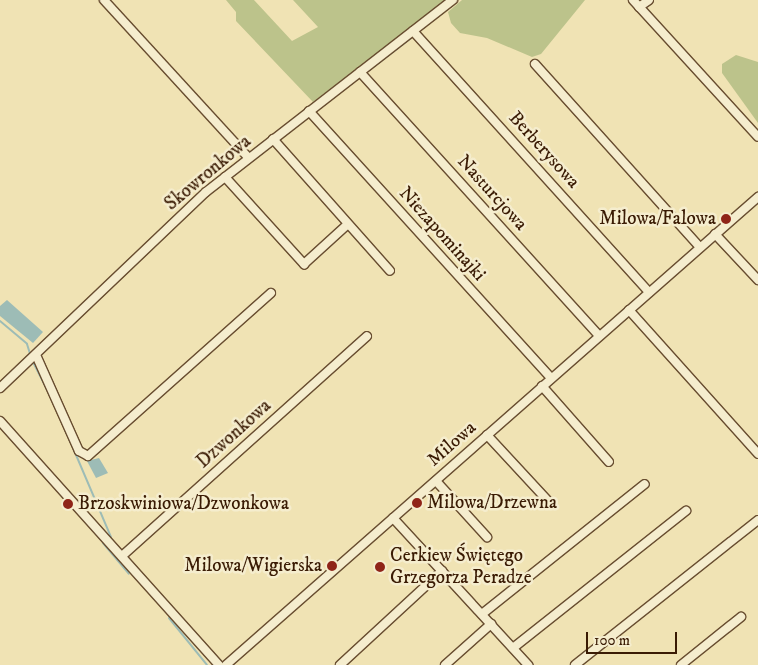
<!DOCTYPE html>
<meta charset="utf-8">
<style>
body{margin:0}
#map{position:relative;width:758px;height:665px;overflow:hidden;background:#f0e3b4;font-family:"IM FELL DW Pica",serif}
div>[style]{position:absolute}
.green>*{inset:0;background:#bcc38b}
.water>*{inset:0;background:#9dbcb6}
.stream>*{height:2px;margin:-1px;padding:0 1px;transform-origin:1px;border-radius:1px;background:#9dbcb6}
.roads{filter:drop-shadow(1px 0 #684d30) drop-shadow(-1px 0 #684d30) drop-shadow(0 1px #684d30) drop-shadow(0 -1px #684d30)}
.minor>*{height:8px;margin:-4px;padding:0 4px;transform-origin:4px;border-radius:4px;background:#f5edce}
.dots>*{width:14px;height:14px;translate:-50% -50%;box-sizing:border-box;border:2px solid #f5edce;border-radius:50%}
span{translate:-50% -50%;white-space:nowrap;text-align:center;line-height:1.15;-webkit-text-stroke:5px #f5edce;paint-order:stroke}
.street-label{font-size:19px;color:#3a1b04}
.poi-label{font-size:19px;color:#3a1b04}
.right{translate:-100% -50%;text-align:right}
.left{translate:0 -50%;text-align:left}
.scale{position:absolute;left:586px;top:632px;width:91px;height:22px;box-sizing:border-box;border:2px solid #3a1b04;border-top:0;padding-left:6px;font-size:15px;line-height:18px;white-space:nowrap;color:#3a1b04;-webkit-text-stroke:4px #f5edce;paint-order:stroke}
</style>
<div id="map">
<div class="green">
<i style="clip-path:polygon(226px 0,254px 0,292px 41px,318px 27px,293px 0,447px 0,313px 102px,236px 21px,236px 12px)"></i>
<i style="clip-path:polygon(462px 0,585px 0,541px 54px,532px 57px,487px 38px,460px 33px,451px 23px,448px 12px)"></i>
<i style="clip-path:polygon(736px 55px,758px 62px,758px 123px,722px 73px,722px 64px)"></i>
</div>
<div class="water">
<i style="clip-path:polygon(7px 300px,43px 332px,33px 343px,0 316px,0 306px)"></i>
<i style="clip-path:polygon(99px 458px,108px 473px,96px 478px,87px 461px)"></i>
</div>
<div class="stream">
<i style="left:368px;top:71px;width:54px;rotate:-37.5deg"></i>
<i style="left:0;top:321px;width:35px;rotate:40deg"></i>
<i style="left:27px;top:344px;width:10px;rotate:73deg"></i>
<i style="left:33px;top:362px;width:39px;rotate:63deg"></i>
<i style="left:56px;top:408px;width:140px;rotate:66.9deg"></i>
<i style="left:103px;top:543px;width:40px;rotate:50deg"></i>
<i style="left:169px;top:618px;width:60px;rotate:51deg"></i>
</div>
<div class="roads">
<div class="minor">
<i style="left:104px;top:0;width:214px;rotate:47.5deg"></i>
<i style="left:633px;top:0;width:185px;rotate:47.6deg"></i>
<i style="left:639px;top:7px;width:12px;rotate:-35deg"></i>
<i style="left:413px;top:31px;width:352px;rotate:47.9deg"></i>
<i style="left:535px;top:64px;width:246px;rotate:48deg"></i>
<i style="left:360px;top:72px;width:356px;rotate:47.8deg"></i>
<i style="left:309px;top:111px;width:360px;rotate:47.8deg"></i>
<i style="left:273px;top:139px;width:176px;rotate:48.4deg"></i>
<i style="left:225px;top:177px;width:118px;rotate:47.8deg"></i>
<i style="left:304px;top:264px;width:59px;rotate:-42.3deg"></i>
<i style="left:715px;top:234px;width:63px;rotate:46.9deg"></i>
<i style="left:629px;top:310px;width:193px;rotate:48.1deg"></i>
<i style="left:36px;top:355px;width:105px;rotate:65.9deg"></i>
<i style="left:79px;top:451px;width:10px;rotate:29deg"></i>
<i style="left:88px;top:456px;width:245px;rotate:-41.7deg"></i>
<i style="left:542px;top:386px;width:101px;rotate:48.6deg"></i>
<i style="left:0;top:388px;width:284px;rotate:-43.6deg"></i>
<i style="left:206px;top:192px;width:313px;rotate:-37.9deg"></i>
<i style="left:0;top:421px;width:328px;rotate:48.1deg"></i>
<i style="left:487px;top:435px;width:94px;rotate:47.2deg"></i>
<i style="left:436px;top:481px;width:76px;rotate:47.7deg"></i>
<i style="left:393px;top:518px;width:200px;rotate:47.4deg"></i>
<i style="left:122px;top:556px;width:329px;rotate:-41.9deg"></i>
<i style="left:482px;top:614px;width:208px;rotate:-38.6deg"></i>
<i style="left:513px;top:648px;width:221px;rotate:-38.4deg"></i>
<i style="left:226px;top:665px;width:709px;rotate:-41.34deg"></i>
<i style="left:340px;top:665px;width:139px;rotate:-42.7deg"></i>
<i style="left:445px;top:665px;width:62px;rotate:-41.7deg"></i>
<i style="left:575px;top:665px;width:233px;rotate:-38.4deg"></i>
<i style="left:681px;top:665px;width:77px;rotate:-38.7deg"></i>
</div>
</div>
<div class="dots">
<i style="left:726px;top:219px;background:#8f2418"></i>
<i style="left:417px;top:503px;background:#8f2418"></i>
<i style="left:68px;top:504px;background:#8f2418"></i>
<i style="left:332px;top:566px;background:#8f2418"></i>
<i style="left:380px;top:567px;background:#8f2418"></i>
</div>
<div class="street-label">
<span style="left:544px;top:150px;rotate:48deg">Berberysowa</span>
<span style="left:208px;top:173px;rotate:-40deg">Skowronkowa</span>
<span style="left:492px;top:193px;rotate:48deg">Nasturcjowa</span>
<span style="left:442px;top:234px;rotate:48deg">Niezapominajki</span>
<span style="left:234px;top:434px;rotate:-42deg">Dzwonkowa</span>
<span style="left:452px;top:444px;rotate:-41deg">Milowa</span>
</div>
<div class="poi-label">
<span class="right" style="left:716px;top:219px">Milowa/Falowa</span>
<span class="left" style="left:427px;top:503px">Milowa/Drzewna</span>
<span class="left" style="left:78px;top:504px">Brzoskwiniowa/Dzwonkowa</span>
<span class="left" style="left:390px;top:567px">Cerkiew Świętego<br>Grzegorza Peradze</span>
<span class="right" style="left:322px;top:566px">Milowa/Wigierska</span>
</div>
<div class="scale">100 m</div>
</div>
